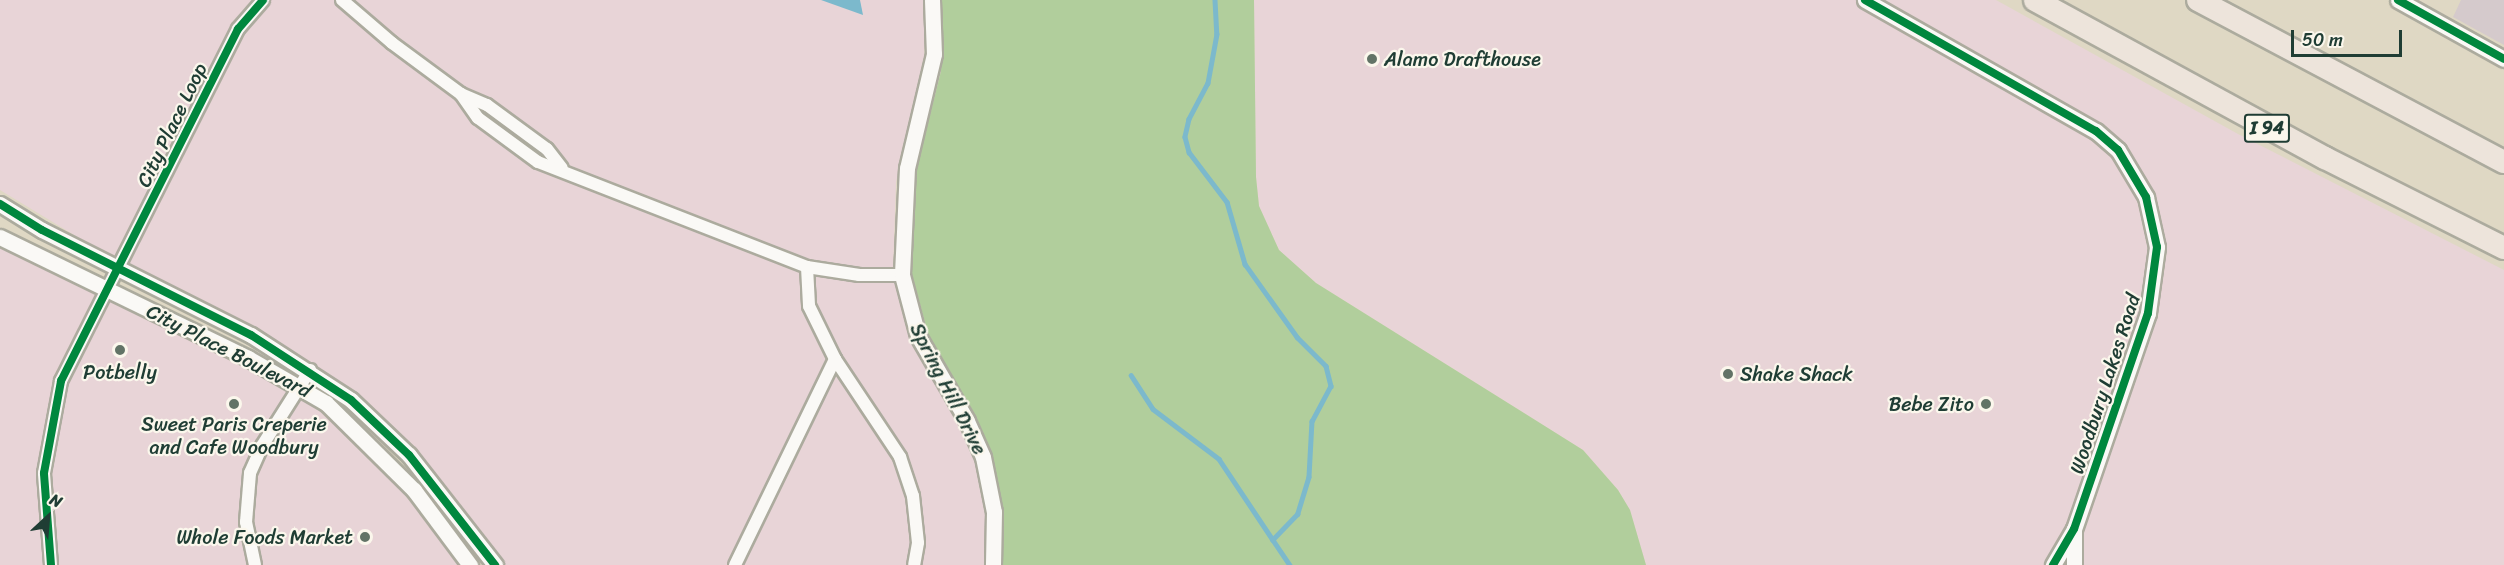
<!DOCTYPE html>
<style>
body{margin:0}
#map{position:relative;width:2504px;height:565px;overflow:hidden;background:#dfd8c4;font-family:Sriracha,sans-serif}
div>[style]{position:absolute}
.built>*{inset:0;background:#e8d4d7}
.industrial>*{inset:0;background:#d5cacc}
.green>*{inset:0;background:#b1ce9c}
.water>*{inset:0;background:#7cb9cc}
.stream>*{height:4.5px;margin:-2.25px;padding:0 2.25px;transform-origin:2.25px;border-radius:2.25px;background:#7cb9cc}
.roads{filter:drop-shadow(2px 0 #acab9e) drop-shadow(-2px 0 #acab9e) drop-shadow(0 2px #acab9e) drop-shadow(0 -2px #acab9e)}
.minor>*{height:12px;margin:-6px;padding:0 6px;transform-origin:6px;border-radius:6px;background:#faf9f6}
.tertiary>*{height:15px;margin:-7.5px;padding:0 7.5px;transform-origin:7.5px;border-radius:7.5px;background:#faf9f6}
.motorway>*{height:22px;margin:-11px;padding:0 11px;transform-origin:11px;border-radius:11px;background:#ede4db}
.cycleway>*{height:8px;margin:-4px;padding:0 4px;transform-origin:4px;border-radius:4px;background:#00873e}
.dots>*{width:16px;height:16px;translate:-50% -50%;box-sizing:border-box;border:3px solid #fbf7ec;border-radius:50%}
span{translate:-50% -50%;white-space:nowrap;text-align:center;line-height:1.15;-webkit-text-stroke:4.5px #fbf7ec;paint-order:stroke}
.shield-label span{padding:2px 4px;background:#fbf7ec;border:2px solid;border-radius:4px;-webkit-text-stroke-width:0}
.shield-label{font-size:18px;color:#1f3d34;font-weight:700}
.poi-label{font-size:20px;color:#1f3d34}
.left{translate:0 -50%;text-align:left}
.right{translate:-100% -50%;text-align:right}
.street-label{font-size:20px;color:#1f3d34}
.north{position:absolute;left:18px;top:487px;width:60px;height:60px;-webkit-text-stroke:4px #fbf7ec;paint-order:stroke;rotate:26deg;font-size:16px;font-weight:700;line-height:24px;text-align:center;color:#1f3d34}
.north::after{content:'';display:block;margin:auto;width:21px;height:27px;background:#1f3d34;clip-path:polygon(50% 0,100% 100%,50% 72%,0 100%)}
.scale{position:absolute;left:2291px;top:30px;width:111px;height:27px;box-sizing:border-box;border:3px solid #1f3d34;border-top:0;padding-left:8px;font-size:18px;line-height:21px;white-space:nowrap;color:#1f3d34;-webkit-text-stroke:4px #fbf7ec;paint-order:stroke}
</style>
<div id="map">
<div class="built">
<i style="clip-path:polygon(0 0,925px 0,924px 69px,896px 182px,893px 271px,912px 343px,955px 415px,978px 470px,987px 522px,984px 565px,501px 565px,344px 387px,277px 343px,140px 275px,0 190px)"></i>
<i style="clip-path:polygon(1254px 0,1996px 0,2238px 134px,2504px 270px,2504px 565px,1646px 565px,1630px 510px,1618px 490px,1583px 450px,1316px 283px,1279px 250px,1259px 206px,1256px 177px)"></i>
<i style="clip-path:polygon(0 247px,313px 401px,399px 481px,463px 565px,0 565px)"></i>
</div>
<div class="industrial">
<i style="clip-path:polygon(2461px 0,2504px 0,2504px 45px,2453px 17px)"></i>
</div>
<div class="green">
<i style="clip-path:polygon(942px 0,1254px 0,1256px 177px,1259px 206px,1279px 250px,1316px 283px,1583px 450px,1618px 490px,1630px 510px,1646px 565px,1002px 565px,1002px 505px,991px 453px,969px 404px,930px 341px,911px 271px,914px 179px,941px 71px)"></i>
</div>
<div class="water">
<i style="clip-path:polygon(821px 0,860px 0,863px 15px)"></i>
</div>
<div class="stream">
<i style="left:1215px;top:0;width:34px;rotate:87deg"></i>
<i style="left:1217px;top:34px;width:50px;rotate:100.4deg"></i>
<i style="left:1208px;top:83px;width:41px;rotate:117.8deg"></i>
<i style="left:1189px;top:119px;width:18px;rotate:103deg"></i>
<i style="left:1185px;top:137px;width:16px;rotate:75deg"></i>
<i style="left:1189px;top:152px;width:63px;rotate:52.8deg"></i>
<i style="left:1227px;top:202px;width:65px;rotate:73.8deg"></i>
<i style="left:1245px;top:264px;width:90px;rotate:54.5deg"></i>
<i style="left:1297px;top:337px;width:41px;rotate:45deg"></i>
<i style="left:1326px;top:366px;width:21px;rotate:76deg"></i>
<i style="left:1331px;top:386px;width:40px;rotate:118deg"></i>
<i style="left:1312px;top:421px;width:56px;rotate:93.1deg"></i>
<i style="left:1309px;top:477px;width:39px;rotate:107deg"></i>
<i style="left:1298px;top:514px;width:36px;rotate:134deg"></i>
<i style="left:1273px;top:540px;width:30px;rotate:56deg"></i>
<i style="left:1131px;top:375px;width:40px;rotate:57.1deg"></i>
<i style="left:1153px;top:409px;width:83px;rotate:37.1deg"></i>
<i style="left:1219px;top:459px;width:97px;rotate:56.3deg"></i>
</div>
<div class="roads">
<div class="minor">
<i style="left:342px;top:0;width:66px;rotate:40.7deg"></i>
<i style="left:392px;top:43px;width:86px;rotate:36.5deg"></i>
<i style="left:461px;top:94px;width:28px;rotate:23deg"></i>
<i style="left:487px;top:105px;width:74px;rotate:36.3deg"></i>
<i style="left:547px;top:149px;width:24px;rotate:52deg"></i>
<i style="left:461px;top:94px;width:29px;rotate:55deg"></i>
<i style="left:478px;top:118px;width:74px;rotate:36.3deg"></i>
<i style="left:538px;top:162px;width:289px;rotate:21.3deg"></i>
<i style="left:807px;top:267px;width:53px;rotate:8.7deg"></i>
<i style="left:859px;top:275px;width:43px"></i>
<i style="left:807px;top:267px;width:39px;rotate:87deg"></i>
<i style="left:809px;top:306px;width:59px;rotate:63.9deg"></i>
<i style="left:835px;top:359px;width:118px;rotate:56.4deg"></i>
<i style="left:900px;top:457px;width:41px;rotate:71.6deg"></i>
<i style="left:913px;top:496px;width:47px;rotate:83.9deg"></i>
<i style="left:918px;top:543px;width:22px;rotate:100deg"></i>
<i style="left:51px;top:565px;width:92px;rotate:-94.4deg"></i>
<i style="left:44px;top:473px;width:94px;rotate:-79.5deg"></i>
<i style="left:61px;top:381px;width:394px;rotate:-63.3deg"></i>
<i style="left:238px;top:29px;width:38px;rotate:-49deg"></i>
<i style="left:255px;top:565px;width:44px;rotate:-101.8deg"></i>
<i style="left:246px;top:522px;width:49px;rotate:-85.3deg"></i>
<i style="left:250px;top:473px;width:30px;rotate:-66deg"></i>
<i style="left:262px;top:446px;width:90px;rotate:-57.7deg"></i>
<i style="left:735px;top:565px;width:229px;rotate:-64.1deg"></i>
</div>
<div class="tertiary">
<i style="left:932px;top:0;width:54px;rotate:87.9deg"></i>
<i style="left:934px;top:54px;width:117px;rotate:103.3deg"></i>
<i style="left:907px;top:168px;width:107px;rotate:92.7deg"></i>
<i style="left:902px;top:275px;width:63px;rotate:75.3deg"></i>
<i style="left:918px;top:336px;width:98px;rotate:60deg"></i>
<i style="left:967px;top:421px;width:39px;rotate:66deg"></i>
<i style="left:983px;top:457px;width:56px;rotate:78.7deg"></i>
<i style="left:994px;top:512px;width:53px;rotate:91.1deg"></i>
<i style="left:1865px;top:0;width:266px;rotate:29.6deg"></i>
<i style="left:2096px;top:131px;width:29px;rotate:41deg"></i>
<i style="left:2118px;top:150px;width:55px;rotate:59.2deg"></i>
<i style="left:2146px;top:197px;width:51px;rotate:77.6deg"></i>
<i style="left:2157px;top:247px;width:67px;rotate:97.8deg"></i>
<i style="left:2148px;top:313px;width:228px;rotate:108.9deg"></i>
<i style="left:2074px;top:529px;width:42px;rotate:120.3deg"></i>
<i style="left:2398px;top:0;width:121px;rotate:29.1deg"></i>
<i style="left:0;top:204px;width:49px;rotate:31.8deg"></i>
<i style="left:42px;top:230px;width:234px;rotate:26.7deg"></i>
<i style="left:251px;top:335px;width:119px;rotate:33deg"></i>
<i style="left:351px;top:400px;width:80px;rotate:43.5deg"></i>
<i style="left:409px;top:455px;width:140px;rotate:52deg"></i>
<i style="left:0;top:237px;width:276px;rotate:26deg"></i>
<i style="left:248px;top:358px;width:90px;rotate:30deg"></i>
<i style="left:326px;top:403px;width:124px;rotate:44.7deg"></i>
<i style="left:414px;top:490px;width:94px;rotate:53.3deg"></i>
<i style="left:2074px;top:529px;width:36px;rotate:90deg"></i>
</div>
<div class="motorway">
<i style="left:2035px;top:0;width:330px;rotate:28.6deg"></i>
<i style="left:2325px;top:158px;width:200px;rotate:26.7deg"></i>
<i style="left:2198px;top:0;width:346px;rotate:27.9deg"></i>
</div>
</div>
<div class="cycleway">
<i style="left:1865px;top:0;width:266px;rotate:29.6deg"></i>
<i style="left:2096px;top:131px;width:29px;rotate:41deg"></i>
<i style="left:2118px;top:150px;width:55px;rotate:59.2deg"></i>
<i style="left:2146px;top:197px;width:51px;rotate:77.6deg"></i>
<i style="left:2157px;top:247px;width:67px;rotate:97.8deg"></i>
<i style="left:2148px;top:313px;width:228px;rotate:108.9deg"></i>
<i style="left:2074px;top:529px;width:42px;rotate:120.3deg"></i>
<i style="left:2398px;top:0;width:121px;rotate:29.1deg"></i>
<i style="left:0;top:204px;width:49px;rotate:31.8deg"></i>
<i style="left:42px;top:230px;width:234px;rotate:26.7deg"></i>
<i style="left:251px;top:335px;width:119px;rotate:33deg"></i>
<i style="left:351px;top:400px;width:80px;rotate:43.5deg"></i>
<i style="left:409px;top:455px;width:140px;rotate:52deg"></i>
<i style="left:51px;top:565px;width:92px;rotate:-94.4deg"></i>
<i style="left:44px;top:473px;width:94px;rotate:-79.5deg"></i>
<i style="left:61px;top:381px;width:394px;rotate:-63.3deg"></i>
<i style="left:238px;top:29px;width:38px;rotate:-49deg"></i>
</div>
<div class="dots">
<i style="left:1372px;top:59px;background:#627366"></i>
<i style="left:120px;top:350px;background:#627366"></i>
<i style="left:1728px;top:374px;background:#627366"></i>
<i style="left:234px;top:404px;background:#627366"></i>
<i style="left:1986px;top:404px;background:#627366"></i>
<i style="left:365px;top:537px;background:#627366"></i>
</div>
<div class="shield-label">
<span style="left:2267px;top:128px">I 94</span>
</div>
<div class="poi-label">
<span class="left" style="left:1384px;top:59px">Alamo Drafthouse</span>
<span style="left:120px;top:372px">Potbelly</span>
<span class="left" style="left:1740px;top:374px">Shake Shack</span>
<span class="right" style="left:1974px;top:404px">Bebe Zito</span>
<span style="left:234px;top:436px">Sweet Paris Creperie<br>and Cafe Woodbury</span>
<span class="right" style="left:353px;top:537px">Whole Foods Market</span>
</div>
<div class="street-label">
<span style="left:172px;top:125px;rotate:-64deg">City Place Loop</span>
<span style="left:229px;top:351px;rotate:27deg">City Place Boulevard</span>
<span style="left:2105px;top:384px;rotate:-72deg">Woodbury Lakes Road</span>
<span style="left:948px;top:389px;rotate:63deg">Spring Hill Drive</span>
</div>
<div class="north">N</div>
<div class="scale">50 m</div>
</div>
